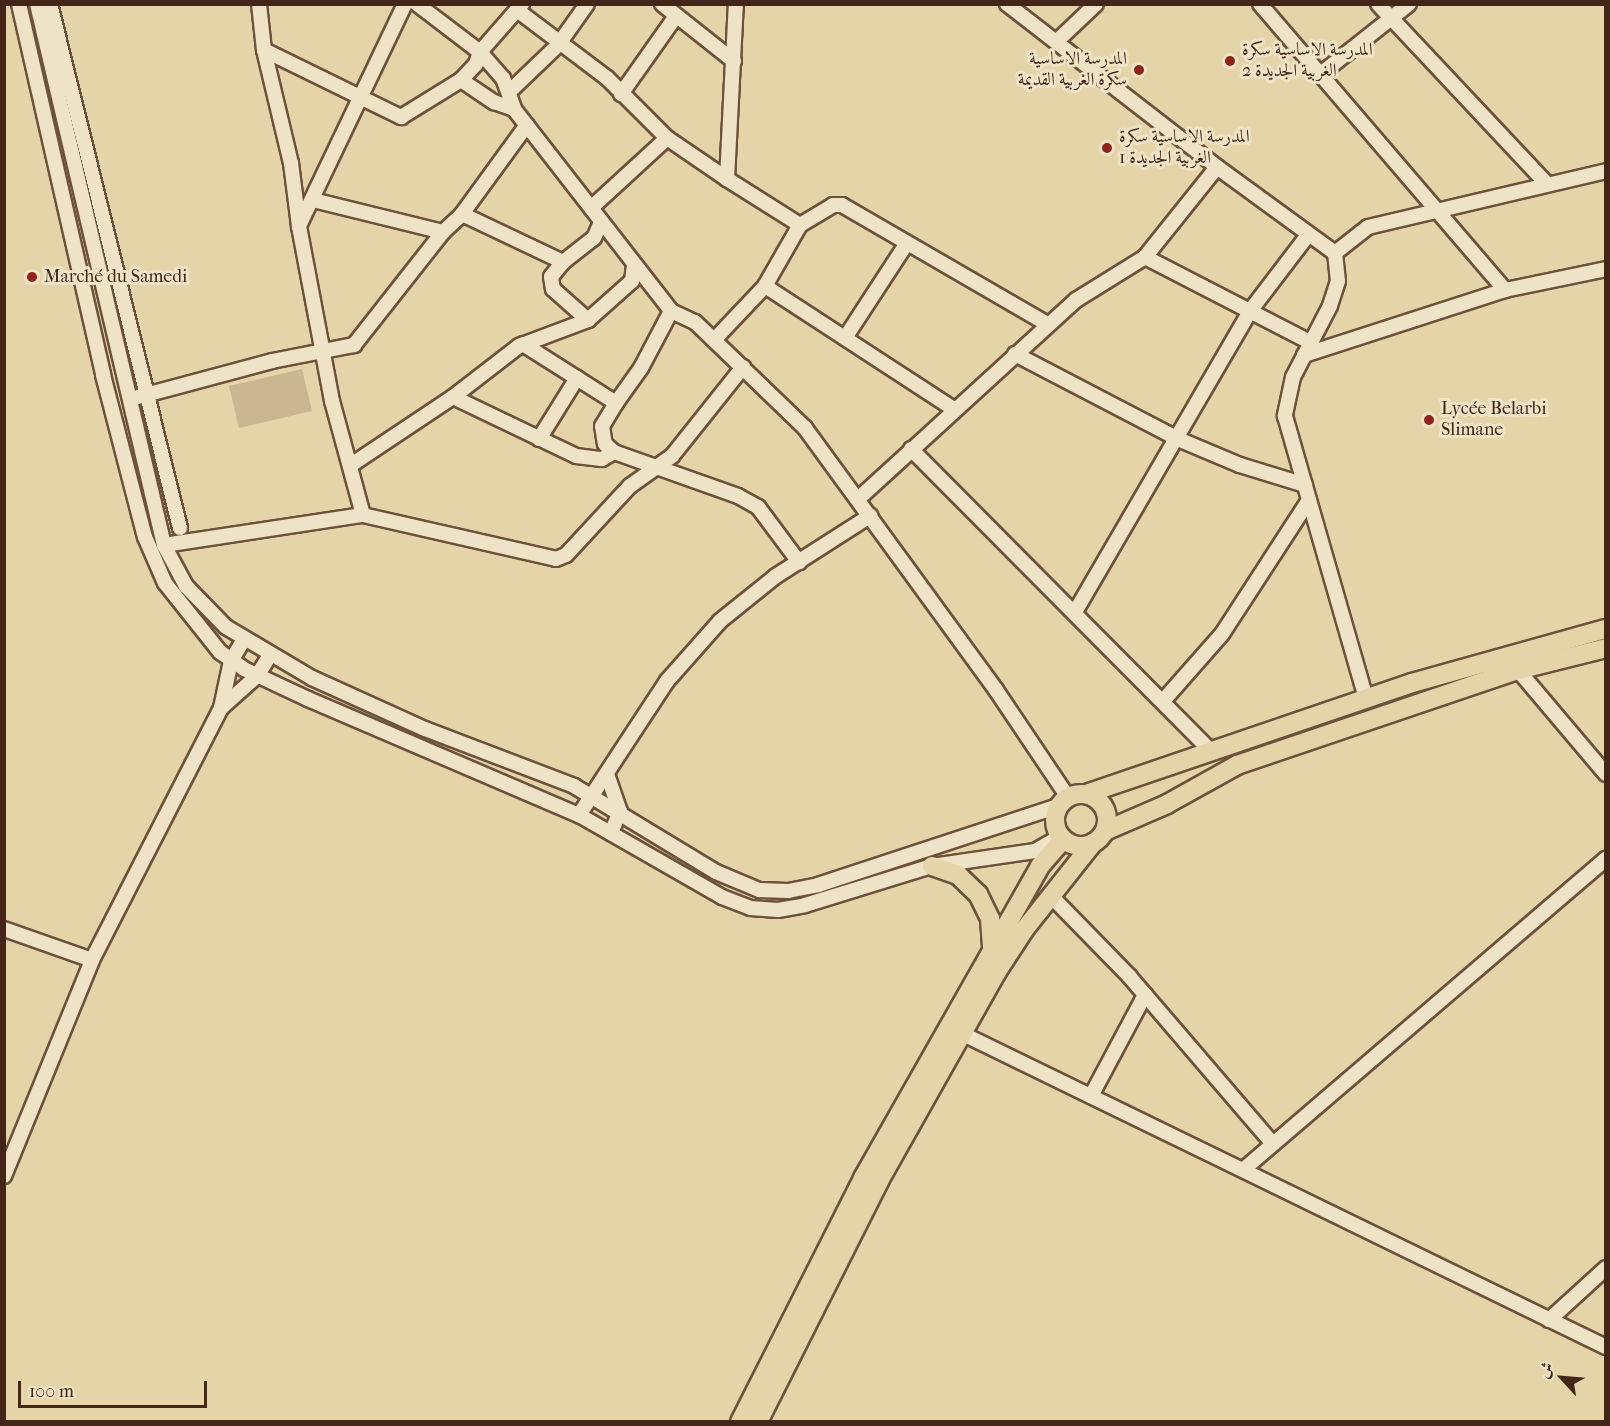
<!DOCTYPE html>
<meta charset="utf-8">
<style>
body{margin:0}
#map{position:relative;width:1610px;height:1426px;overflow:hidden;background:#e5d4a8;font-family:"IM FELL French Canon",Amiri,serif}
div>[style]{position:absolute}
.green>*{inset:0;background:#cab690}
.roads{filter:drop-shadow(2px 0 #6c523c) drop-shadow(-2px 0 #6c523c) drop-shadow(0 2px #6c523c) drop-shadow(0 -2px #6c523c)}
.minor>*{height:14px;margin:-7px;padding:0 7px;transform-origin:7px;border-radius:7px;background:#eee3c6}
.major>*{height:18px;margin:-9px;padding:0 9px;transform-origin:9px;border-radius:9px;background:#e5d4a8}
.major>.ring{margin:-9px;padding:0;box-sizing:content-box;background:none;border:18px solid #e5d4a8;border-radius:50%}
.dots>*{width:16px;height:16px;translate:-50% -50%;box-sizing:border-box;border:3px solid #eee3c6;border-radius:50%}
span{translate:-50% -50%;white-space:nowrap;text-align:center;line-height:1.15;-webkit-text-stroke:6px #eee3c6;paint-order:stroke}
.poi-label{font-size:18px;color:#442618}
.left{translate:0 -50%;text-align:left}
.right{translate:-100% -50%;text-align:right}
.frame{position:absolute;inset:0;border:6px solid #442618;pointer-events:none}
.north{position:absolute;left:1532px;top:1348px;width:60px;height:60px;-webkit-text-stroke:4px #eee3c6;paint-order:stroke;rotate:296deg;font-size:16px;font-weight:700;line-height:24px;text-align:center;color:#442618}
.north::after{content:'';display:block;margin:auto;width:21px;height:27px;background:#442618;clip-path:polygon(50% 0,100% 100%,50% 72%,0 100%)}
.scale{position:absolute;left:18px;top:1381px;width:189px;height:27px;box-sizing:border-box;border:3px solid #442618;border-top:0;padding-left:8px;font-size:18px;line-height:21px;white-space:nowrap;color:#442618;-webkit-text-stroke:4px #eee3c6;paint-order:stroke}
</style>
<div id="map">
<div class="green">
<i style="clip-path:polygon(302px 369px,312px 411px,239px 428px,229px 386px)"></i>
</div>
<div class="roads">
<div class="minor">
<i style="left:19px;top:4px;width:380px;rotate:77.2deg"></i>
<i style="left:103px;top:375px;width:167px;rotate:75.5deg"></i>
<i style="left:145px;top:537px;width:50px;rotate:66.5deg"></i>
<i style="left:165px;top:583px;width:88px;rotate:51.4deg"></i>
<i style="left:220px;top:652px;width:29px;rotate:35deg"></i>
<i style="left:244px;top:669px;width:71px;rotate:25.1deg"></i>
<i style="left:308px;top:699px;width:295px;rotate:23.2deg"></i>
<i style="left:579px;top:815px;width:165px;rotate:29.8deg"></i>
<i style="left:722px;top:897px;width:30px;rotate:21deg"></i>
<i style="left:750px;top:908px;width:28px;rotate:4deg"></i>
<i style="left:778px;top:910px;width:27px;rotate:-10deg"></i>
<i style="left:805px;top:905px;width:133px;rotate:-17.1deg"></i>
<i style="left:932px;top:866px;width:104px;rotate:-8.3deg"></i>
<i style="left:1035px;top:851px;width:28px;rotate:-30deg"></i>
<i style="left:37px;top:4px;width:556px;rotate:76.79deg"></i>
<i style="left:164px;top:545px;width:47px;rotate:61.8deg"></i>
<i style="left:186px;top:586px;width:57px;rotate:45.7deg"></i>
<i style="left:226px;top:627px;width:100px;rotate:30.7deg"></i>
<i style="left:312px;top:678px;width:124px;rotate:24.3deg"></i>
<i style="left:425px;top:729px;width:160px;rotate:20.9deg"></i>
<i style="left:574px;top:786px;width:166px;rotate:31.2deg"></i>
<i style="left:716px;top:872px;width:47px;rotate:22.7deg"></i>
<i style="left:759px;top:890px;width:29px;rotate:2deg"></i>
<i style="left:788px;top:891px;width:31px;rotate:-11deg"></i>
<i style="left:818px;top:885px;width:253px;rotate:-18.2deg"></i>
<i style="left:50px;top:4px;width:540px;rotate:76.07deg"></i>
<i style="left:259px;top:4px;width:46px;rotate:83.8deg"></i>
<i style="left:264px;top:50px;width:116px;rotate:76.6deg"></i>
<i style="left:291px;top:163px;width:64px;rotate:82.8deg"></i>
<i style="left:417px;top:4px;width:79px;rotate:37.3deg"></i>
<i style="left:480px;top:52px;width:35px;rotate:49deg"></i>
<i style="left:503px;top:78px;width:33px;rotate:70deg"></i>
<i style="left:514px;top:109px;width:256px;rotate:52.1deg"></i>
<i style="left:671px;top:311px;width:26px;rotate:25deg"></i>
<i style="left:695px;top:322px;width:153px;rotate:43.9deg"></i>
<i style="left:805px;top:428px;width:324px;rotate:53.9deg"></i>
<i style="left:996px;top:690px;width:129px;rotate:56.1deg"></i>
<i style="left:662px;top:4px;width:92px;rotate:38.4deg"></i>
<i style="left:1007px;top:4px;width:266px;rotate:37.8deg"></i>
<i style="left:1217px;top:167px;width:146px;rotate:36.1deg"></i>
<i style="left:1335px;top:253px;width:28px;rotate:84deg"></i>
<i style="left:1338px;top:281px;width:26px;rotate:108deg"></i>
<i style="left:1330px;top:306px;width:80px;rotate:117.5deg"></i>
<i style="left:1293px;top:377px;width:40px;rotate:102deg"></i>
<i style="left:1285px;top:416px;width:293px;rotate:74deg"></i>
<i style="left:1260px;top:4px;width:377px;rotate:49.4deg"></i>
<i style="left:1378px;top:4px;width:245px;rotate:46.8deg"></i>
<i style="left:517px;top:10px;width:113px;rotate:37.1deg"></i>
<i style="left:607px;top:78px;width:85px;rotate:45deg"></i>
<i style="left:667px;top:138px;width:73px;rotate:34.3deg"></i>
<i style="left:727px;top:179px;width:175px;rotate:-87.1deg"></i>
<i style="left:1056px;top:42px;width:55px;rotate:-43.5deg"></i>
<i style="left:264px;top:50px;width:153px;rotate:26.1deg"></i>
<i style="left:401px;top:117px;width:70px;rotate:-31.7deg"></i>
<i style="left:461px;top:80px;width:22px;rotate:-47deg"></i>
<i style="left:476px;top:64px;width:13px;rotate:-72deg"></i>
<i style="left:480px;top:52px;width:64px;rotate:-48.8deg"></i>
<i style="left:1322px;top:73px;width:111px;rotate:-38.4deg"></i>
<i style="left:461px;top:80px;width:40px;rotate:34deg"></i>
<i style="left:494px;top:102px;width:21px;rotate:19deg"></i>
<i style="left:509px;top:92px;width:68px;rotate:-43.8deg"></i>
<i style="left:558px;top:45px;width:50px;rotate:-54.7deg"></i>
<i style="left:621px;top:94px;width:95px;rotate:-54.8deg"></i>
<i style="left:727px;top:179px;width:86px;rotate:32.2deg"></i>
<i style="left:313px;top:200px;width:134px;rotate:13.8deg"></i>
<i style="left:443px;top:232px;width:26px;rotate:-43deg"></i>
<i style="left:462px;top:214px;width:112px;rotate:25.4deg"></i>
<i style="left:563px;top:262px;width:39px;rotate:-38deg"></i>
<i style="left:594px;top:238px;width:17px;rotate:-66deg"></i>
<i style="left:591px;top:208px;width:103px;rotate:-42.6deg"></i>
<i style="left:462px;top:214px;width:110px;rotate:-53.9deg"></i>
<i style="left:1335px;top:253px;width:42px;rotate:-38.2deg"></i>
<i style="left:1368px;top:227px;width:244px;rotate:-13.2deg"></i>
<i style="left:1145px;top:257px;width:115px;rotate:-51.3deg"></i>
<i style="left:563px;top:262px;width:19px;rotate:129deg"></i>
<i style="left:551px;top:277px;width:12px;rotate:81deg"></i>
<i style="left:553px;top:289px;width:47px;rotate:41.5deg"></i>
<i style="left:765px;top:286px;width:225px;rotate:33.1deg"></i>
<i style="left:845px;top:338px;width:113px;rotate:-56.9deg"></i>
<i style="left:714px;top:340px;width:74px;rotate:-46.6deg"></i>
<i style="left:765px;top:286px;width:70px;rotate:-60.2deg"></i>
<i style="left:800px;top:225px;width:39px;rotate:-31deg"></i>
<i style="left:833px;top:205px;width:9px"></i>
<i style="left:842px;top:205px;width:237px;rotate:30.1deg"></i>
<i style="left:523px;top:344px;width:110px;rotate:32.4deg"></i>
<i style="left:616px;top:403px;width:43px;rotate:-54.5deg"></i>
<i style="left:641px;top:368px;width:64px;rotate:-62.2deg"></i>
<i style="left:1015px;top:354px;width:184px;rotate:27.5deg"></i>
<i style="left:1178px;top:439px;width:67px;rotate:22.8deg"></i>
<i style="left:1240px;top:465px;width:68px;rotate:17.1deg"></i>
<i style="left:1304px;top:355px;width:211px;rotate:-17.9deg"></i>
<i style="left:1505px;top:290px;width:103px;rotate:-11.7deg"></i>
<i style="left:138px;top:397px;width:139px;rotate:-15deg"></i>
<i style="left:272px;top:361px;width:84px;rotate:-11deg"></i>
<i style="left:354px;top:345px;width:144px;rotate:-51.8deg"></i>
<i style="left:453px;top:397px;width:136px;rotate:25.6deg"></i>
<i style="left:576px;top:456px;width:26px;rotate:7deg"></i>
<i style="left:602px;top:459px;width:14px;rotate:-30deg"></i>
<i style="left:616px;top:403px;width:27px;rotate:121deg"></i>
<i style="left:602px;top:426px;width:18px;rotate:81deg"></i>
<i style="left:605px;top:444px;width:12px;rotate:42deg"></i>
<i style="left:614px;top:452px;width:132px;rotate:19.5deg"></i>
<i style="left:738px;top:496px;width:23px;rotate:29deg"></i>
<i style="left:758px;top:507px;width:69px;rotate:53.3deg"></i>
<i style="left:539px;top:439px;width:72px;rotate:-58.1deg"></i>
<i style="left:911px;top:449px;width:426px;rotate:45.2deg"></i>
<i style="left:351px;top:465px;width:123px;rotate:-33.7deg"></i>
<i style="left:453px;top:397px;width:83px;rotate:-37.7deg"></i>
<i style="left:519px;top:346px;width:74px;rotate:-20.6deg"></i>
<i style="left:588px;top:320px;width:59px;rotate:-41.6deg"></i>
<i style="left:632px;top:281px;width:16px;rotate:-83deg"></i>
<i style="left:858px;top:499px;width:295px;rotate:-42.4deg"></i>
<i style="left:1076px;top:300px;width:81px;rotate:-31.9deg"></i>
<i style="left:1145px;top:257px;width:186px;rotate:27.3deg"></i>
<i style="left:363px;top:515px;width:198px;rotate:12.8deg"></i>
<i style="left:556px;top:559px;width:11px;rotate:-22deg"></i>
<i style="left:566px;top:555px;width:94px;rotate:-47.2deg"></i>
<i style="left:630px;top:486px;width:52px;rotate:-35.5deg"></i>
<i style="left:672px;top:456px;width:114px;rotate:-51.4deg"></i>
<i style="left:164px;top:545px;width:201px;rotate:-8.6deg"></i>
<i style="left:363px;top:515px;width:118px;rotate:-105.2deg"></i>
<i style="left:332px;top:401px;width:178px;rotate:-100.7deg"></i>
<i style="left:299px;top:226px;width:246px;rotate:-64.5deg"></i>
<i style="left:1075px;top:612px;width:348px;rotate:-59.8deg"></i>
<i style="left:1250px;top:311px;width:96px;rotate:-52.7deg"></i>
<i style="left:1518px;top:670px;width:136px;rotate:49.8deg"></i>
<i style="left:1163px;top:701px;width:89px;rotate:-48.6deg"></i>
<i style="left:1222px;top:634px;width:160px;rotate:-57deg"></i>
<i style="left:221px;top:708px;width:48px;rotate:-41.6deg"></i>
<i style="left:257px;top:676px;width:25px;rotate:-58deg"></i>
<i style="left:607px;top:774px;width:39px;rotate:71deg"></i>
<i style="left:620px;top:811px;width:24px;rotate:112deg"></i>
<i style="left:579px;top:815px;width:160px;rotate:-56.7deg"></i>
<i style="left:667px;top:681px;width:80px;rotate:-48.5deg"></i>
<i style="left:720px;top:621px;width:72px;rotate:-38.8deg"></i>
<i style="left:776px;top:576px;width:112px;rotate:-32.6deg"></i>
<i style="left:1051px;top:896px;width:112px;rotate:45.7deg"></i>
<i style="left:1129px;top:976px;width:221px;rotate:49.4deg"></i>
<i style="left:4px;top:929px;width:93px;rotate:19.4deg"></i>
<i style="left:961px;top:1033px;width:717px;rotate:25.96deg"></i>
<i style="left:1091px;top:1096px;width:115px;rotate:-61.9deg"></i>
<i style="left:1244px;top:1169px;width:477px;rotate:-40.6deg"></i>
<i style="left:4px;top:1176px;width:233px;rotate:-67.8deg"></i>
<i style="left:92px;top:960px;width:283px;rotate:-62.9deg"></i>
<i style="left:221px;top:708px;width:48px;rotate:-78deg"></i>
<i style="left:231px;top:661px;width:26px;rotate:-59deg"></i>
<i style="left:1549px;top:1320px;width:77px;rotate:-42.4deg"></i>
</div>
<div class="major">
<i class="ring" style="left:1055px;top:794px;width:34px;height:34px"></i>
<i style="left:1086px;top:794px;width:344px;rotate:-18.8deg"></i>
<i style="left:1412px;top:683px;width:201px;rotate:-15.6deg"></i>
<i style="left:1105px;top:831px;width:68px;rotate:-23.5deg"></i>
<i style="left:1167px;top:804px;width:80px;rotate:-29.1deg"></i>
<i style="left:1237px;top:765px;width:297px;rotate:-18.7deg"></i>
<i style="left:1518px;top:670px;width:91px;rotate:-14deg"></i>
<i style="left:932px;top:866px;width:28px;rotate:19deg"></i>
<i style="left:958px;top:875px;width:28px;rotate:44deg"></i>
<i style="left:978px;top:894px;width:28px;rotate:64deg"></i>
<i style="left:990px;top:919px;width:28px;rotate:86deg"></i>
<i style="left:740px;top:1422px;width:273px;rotate:-63.2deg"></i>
<i style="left:863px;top:1178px;width:359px;rotate:-60.4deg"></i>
<i style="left:1040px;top:866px;width:35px;rotate:-49deg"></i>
<i style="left:758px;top:1422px;width:270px;rotate:-63.3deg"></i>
<i style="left:879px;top:1181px;width:239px;rotate:-60.6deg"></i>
<i style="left:996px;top:973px;width:51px;rotate:-56.9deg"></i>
<i style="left:1024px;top:930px;width:111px;rotate:-51.6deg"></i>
</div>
</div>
<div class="dots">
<i style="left:1230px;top:61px;background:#8f2418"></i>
<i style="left:1139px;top:70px;background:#8f2418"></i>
<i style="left:1107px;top:148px;background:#8f2418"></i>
<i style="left:32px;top:277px;background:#8f2418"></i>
<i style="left:1429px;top:420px;background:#8f2418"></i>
</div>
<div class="poi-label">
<span class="left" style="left:1242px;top:61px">المدرسة الاساسية سكرة<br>الغربية الجديدة 2</span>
<span class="right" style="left:1127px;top:70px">المدرسة الاساسية<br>سكرة الغربية القديمة</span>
<span class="left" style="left:1119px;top:148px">المدرسة الاساسية سكرة<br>الغربية الجديدة 1</span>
<span class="left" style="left:44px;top:277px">Marché du Samedi</span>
<span class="left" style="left:1441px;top:420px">Lycée Belarbi<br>Slimane</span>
</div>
<div class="frame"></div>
<div class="north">ش</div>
<div class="scale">100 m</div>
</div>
